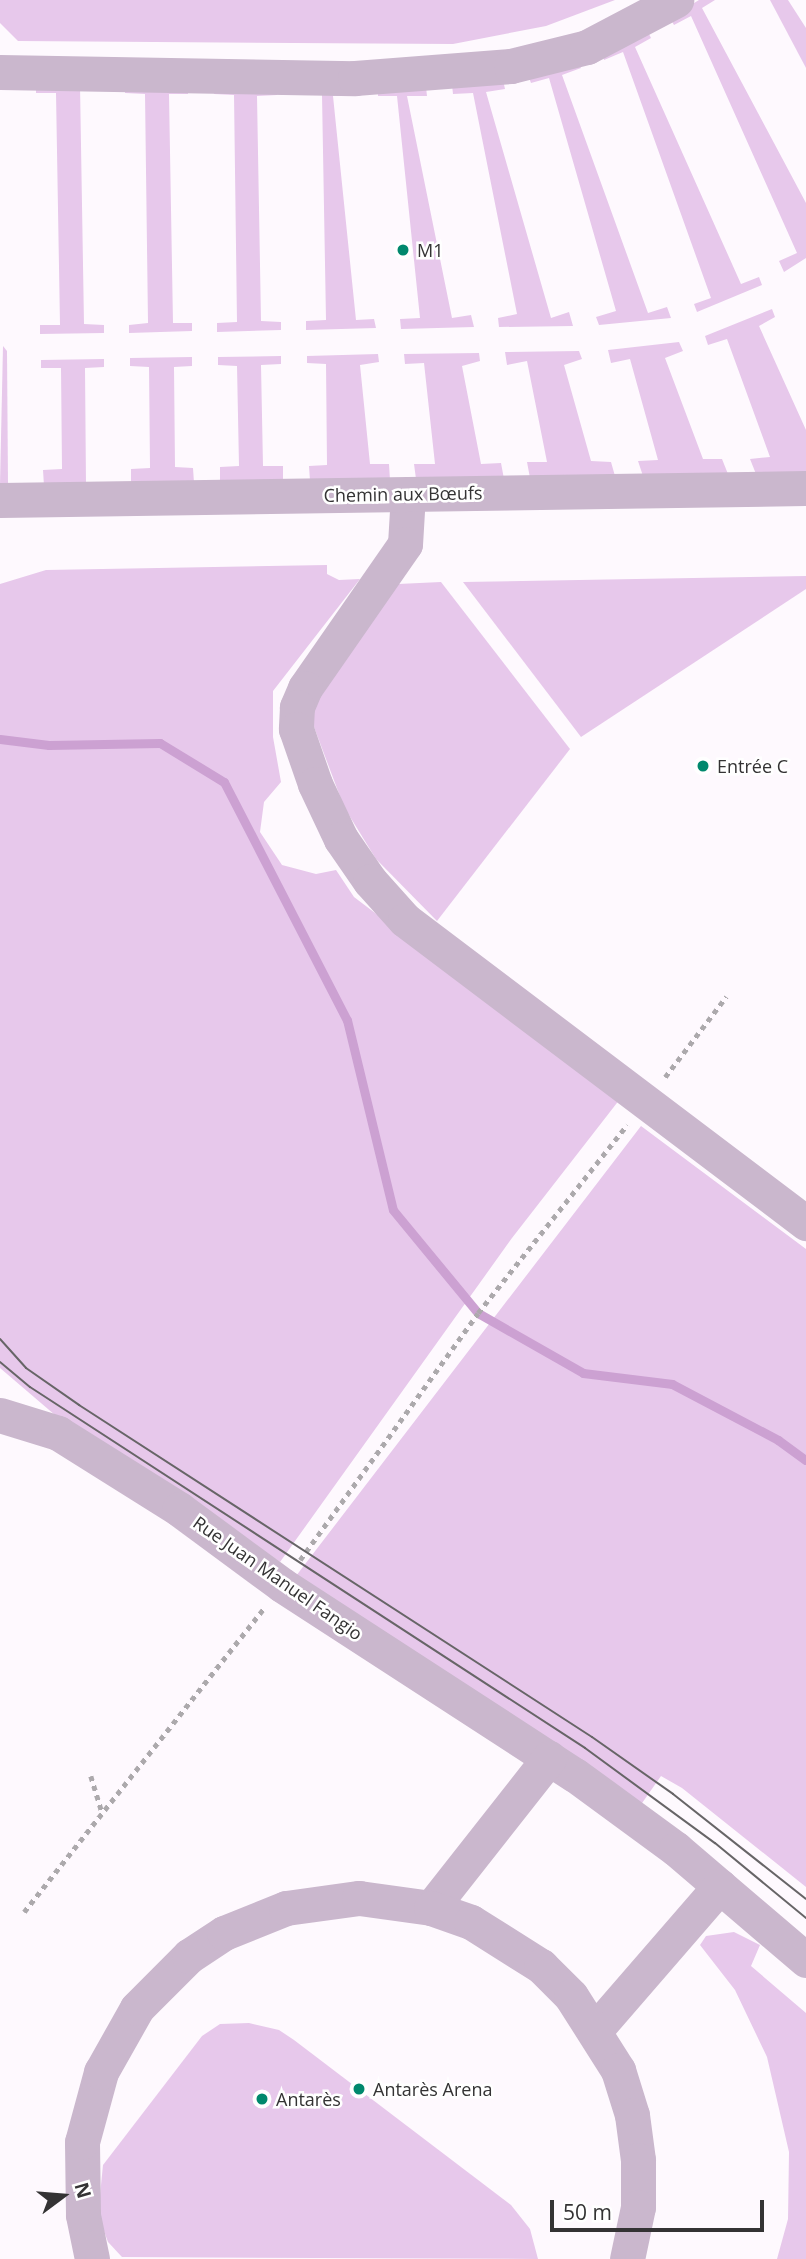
<!DOCTYPE html>
<meta charset="utf-8">
<style>
body{margin:0}
#map{position:relative;width:806px;height:2259px;overflow:hidden;background:#fef9fe;font-family:"Open Sans",sans-serif}
div>[style]{position:absolute}
.green>*{inset:0;background:#e7c8eb}
.stream>*{height:9px;margin:-4.5px;padding:0 4.5px;transform-origin:4.5px;border-radius:4.5px;background:#cca1d2}
.path>*{height:4.5px;margin-top:-2.25px;transform-origin:0;background:repeating-linear-gradient(90deg,#aca9ac 0 5px,transparent 0 10px)}
.minor>*{height:35px;margin:-17.5px;padding:0 17.5px;transform-origin:17.5px;border-radius:17.5px;background:#cab7cd}
.tram>*{height:2px;margin:-1px;padding:0 1px;transform-origin:1px;border-radius:1px;background:#676567}
.dots>*{width:19px;height:19px;translate:-50% -50%;box-sizing:border-box;border:4px solid #fff;border-radius:50%}
span{translate:-50% -50%;white-space:nowrap;text-align:center;line-height:1.15;-webkit-text-stroke:5px #fff;paint-order:stroke}
.poi-label{font-size:18px;color:#343334}
.left{translate:0 -50%;text-align:left}
.street-label{font-size:18px;color:#343334}
.north{position:absolute;left:28px;top:2161px;width:70px;height:70px;-webkit-text-stroke:5px #fff;paint-order:stroke;rotate:74deg;font-size:19px;font-weight:700;line-height:28px;text-align:center;color:#343334}
.north::after{content:'';display:block;margin:auto;width:24px;height:32px;background:#343334;clip-path:polygon(50% 0,100% 100%,50% 72%,0 100%)}
.scale{position:absolute;left:550px;top:2200px;width:214px;height:32px;box-sizing:border-box;border:4px solid #343334;border-top:0;padding-left:9px;font-size:21px;line-height:24px;white-space:nowrap;color:#343334;-webkit-text-stroke:5px #fff;paint-order:stroke}
</style>
<div id="map">
<div class="green">
<i style="clip-path:polygon(0 0,615px 0,546px 26px,453px 44px,18px 41px,0 23px)"></i>
<i style="clip-path:polygon(699px 0,715px 0,702px 8px,806px 203px,806px 258px,784px 272px,779px 261px,797px 253px,691px 16px,674px 25px,670px 18px)"></i>
<i style="clip-path:polygon(770px 0,788px 0,806px 28px,806px 68px)"></i>
<i style="clip-path:polygon(647px 30px,651px 38px,635px 47px,741px 284px,759px 277px,762px 285px,697px 312px,694px 304px,711px 298px,623px 52px,604px 60px,602px 51px)"></i>
<i style="clip-path:polygon(577px 60px,581px 68px,562px 75px,648px 313px,667px 307px,671px 318px,599px 325px,596px 317px,616px 311px,549px 78px,531px 83px,528px 75px)"></i>
<i style="clip-path:polygon(503px 80px,505px 89px,486px 92px,551px 318px,569px 312px,573px 326px,499px 327px,498px 318px,517px 314px,473px 93px,453px 94px,452px 85px)"></i>
<i style="clip-path:polygon(36px 84px,80px 85px,84px 324px,104px 325px,104px 333px,40px 334px,40px 325px,60px 325px,56px 93px,36px 93px)"></i>
<i style="clip-path:polygon(125px 85px,188px 85px,188px 94px,169px 94px,173px 323px,192px 323px,192px 331px,129px 333px,129px 325px,148px 323px,145px 94px,125px 93px)"></i>
<i style="clip-path:polygon(214px 85px,277px 87px,277px 95px,257px 96px,261px 321px,281px 322px,281px 330px,217px 332px,217px 323px,237px 322px,234px 95px,214px 94px)"></i>
<i style="clip-path:polygon(302px 87px,352px 95px,333px 96px,356px 320px,374px 319px,376px 328px,306px 330px,306px 321px,326px 320px,322px 95px,303px 95px)"></i>
<i style="clip-path:polygon(378px 87px,426px 87px,427px 96px,407px 96px,452px 318px,471px 315px,474px 327px,401px 329px,400px 319px,420px 318px,397px 96px,378px 96px)"></i>
<i style="clip-path:polygon(772px 309px,775px 317px,759px 326px,806px 430px,806px 473px,756px 474px,750px 459px,770px 457px,727px 339px,708px 345px,705px 336px)"></i>
<i style="clip-path:polygon(679px 342px,683px 351px,665px 358px,703px 459px,722px 459px,728px 474px,643px 476px,638px 461px,658px 460px,630px 359px,611px 363px,608px 350px)"></i>
<i style="clip-path:polygon(3px 346px,7px 351px,8px 484px,0 484px)"></i>
<i style="clip-path:polygon(579px 351px,582px 359px,564px 365px,591px 461px,611px 462px,615px 476px,530px 478px,527px 462px,547px 462px,527px 361px,507px 365px,505px 352px)"></i>
<i style="clip-path:polygon(479px 353px,480px 361px,462px 366px,481px 464px,501px 463px,504px 479px,416px 479px,414px 464px,435px 464px,424px 363px,405px 364px,404px 354px)"></i>
<i style="clip-path:polygon(378px 354px,379px 362px,360px 365px,370px 464px,389px 464px,390px 480px,310px 481px,309px 466px,327px 465px,326px 364px,307px 363px,307px 356px)"></i>
<i style="clip-path:polygon(281px 356px,281px 364px,261px 365px,263px 466px,283px 466px,283px 482px,220px 483px,220px 467px,239px 466px,237px 366px,218px 365px,218px 357px)"></i>
<i style="clip-path:polygon(192px 357px,192px 366px,174px 367px,175px 467px,193px 468px,194px 483px,131px 484px,131px 469px,150px 468px,149px 367px,130px 366px,130px 358px)"></i>
<i style="clip-path:polygon(104px 359px,104px 367px,85px 368px,86px 485px,44px 486px,43px 470px,62px 469px,61px 368px,41px 368px,41px 360px)"></i>
<i style="clip-path:polygon(327px 565px,327px 574px,339px 580px,360px 579px,273px 691px,273px 737px,281px 782px,264px 802px,260px 832px,282px 865px,316px 874px,336px 870px,354px 897px,620px 1099px,512px 1238px,280px 1562px,62px 1421px,0 1368px,0 584px,46px 570px)"></i>
<i style="clip-path:polygon(806px 576px,806px 589px,581px 737px,463px 582px)"></i>
<i style="clip-path:polygon(441px 582px,570px 749px,437px 921px,376px 859px,344px 807px,314px 727px,312px 704px,398px 584px)"></i>
<i style="clip-path:polygon(641px 1126px,806px 1249px,806px 1887px,682px 1788px,661px 1776px,640px 1806px,296px 1576px)"></i>
<i style="clip-path:polygon(734px 1932px,760px 1945px,751px 1966px,806px 2013px,806px 2259px,777px 2259px,788px 2219px,789px 2152px,767px 2057px,735px 1990px,700px 1945px,706px 1936px)"></i>
<i style="clip-path:polygon(249px 2023px,279px 2030px,294px 2040px,511px 2205px,530px 2229px,538px 2259px,122px 2257px,108px 2242px,98px 2215px,103px 2165px,202px 2036px,220px 2024px)"></i>
</div>
<div class="stream">
<i style="left:0;top:739px;width:49px;rotate:7deg"></i>
<i style="left:49px;top:745px;width:111px;rotate:-1deg"></i>
<i style="left:160px;top:743px;width:75px;rotate:31.4deg"></i>
<i style="left:224px;top:782px;width:268px;rotate:62.7deg"></i>
<i style="left:347px;top:1020px;width:195px;rotate:76.4deg"></i>
<i style="left:393px;top:1210px;width:134px;rotate:50.5deg"></i>
<i style="left:478px;top:1313px;width:121px;rotate:29.7deg"></i>
<i style="left:583px;top:1373px;width:90px;rotate:7deg"></i>
<i style="left:672px;top:1384px;width:120px;rotate:27.8deg"></i>
<i style="left:778px;top:1440px;width:34px;rotate:36deg"></i>
</div>
<div class="path">
<i style="left:665px;top:1077px;width:101px;rotate:-52.7deg"></i>
<i style="left:300px;top:1560px;width:304px;rotate:-54.2deg"></i>
<i style="left:478px;top:1313px;width:240px;rotate:-51.6deg"></i>
<i style="left:91px;top:1776px;width:38px;rotate:73deg"></i>
<i style="left:24px;top:1912px;width:386px;rotate:-51.7deg"></i>
</div>
<div class="minor">
<i style="left:0;top:72px;width:355px;rotate:1deg"></i>
<i style="left:355px;top:78px;width:156px;rotate:-4.4deg"></i>
<i style="left:511px;top:66px;width:78px;rotate:-14deg"></i>
<i style="left:587px;top:47px;width:101px;rotate:-27.8deg"></i>
<i style="left:408px;top:494px;width:50px;rotate:93.4deg"></i>
<i style="left:405px;top:544px;width:175px;rotate:124.8deg"></i>
<i style="left:305px;top:688px;width:21px;rotate:113deg"></i>
<i style="left:297px;top:707px;width:22px;rotate:93deg"></i>
<i style="left:296px;top:729px;width:58px;rotate:70.9deg"></i>
<i style="left:315px;top:784px;width:61px;rotate:64.7deg"></i>
<i style="left:341px;top:839px;width:51px;rotate:55.4deg"></i>
<i style="left:370px;top:881px;width:52px;rotate:48.1deg"></i>
<i style="left:405px;top:920px;width:503px;rotate:37.08deg"></i>
<i style="left:0;top:500px;width:806px;rotate:-0.85deg"></i>
<i style="left:0;top:1415px;width:61px;rotate:17.2deg"></i>
<i style="left:58px;top:1433px;width:143px;rotate:32.1deg"></i>
<i style="left:179px;top:1509px;width:128px;rotate:36.4deg"></i>
<i style="left:282px;top:1585px;width:349px;rotate:33deg"></i>
<i style="left:575px;top:1775px;width:125px;rotate:36.2deg"></i>
<i style="left:676px;top:1849px;width:171px;rotate:40.5deg"></i>
<i style="left:431px;top:1908px;width:191px;rotate:-51.8deg"></i>
<i style="left:596px;top:2029px;width:189px;rotate:-49.1deg"></i>
<i style="left:92px;top:2259px;width:45px;rotate:-101.6deg"></i>
<i style="left:83px;top:2215px;width:73px;rotate:-90.8deg"></i>
<i style="left:82px;top:2142px;width:73px;rotate:-74.8deg"></i>
<i style="left:101px;top:2072px;width:73px;rotate:-60.6deg"></i>
<i style="left:137px;top:2008px;width:74px;rotate:-45deg"></i>
<i style="left:189px;top:1956px;width:42px;rotate:-33.3deg"></i>
<i style="left:224px;top:1933px;width:67px;rotate:-22deg"></i>
<i style="left:286px;top:1908px;width:74px;rotate:-7.8deg"></i>
<i style="left:359px;top:1898px;width:73px;rotate:7.9deg"></i>
<i style="left:431px;top:1908px;width:42px;rotate:19.3deg"></i>
<i style="left:471px;top:1922px;width:83px;rotate:32.2deg"></i>
<i style="left:541px;top:1966px;width:42px;rotate:45deg"></i>
<i style="left:571px;top:1996px;width:88px;rotate:57.6deg"></i>
<i style="left:618px;top:2070px;width:47px;rotate:72.7deg"></i>
<i style="left:632px;top:2115px;width:45px;rotate:82.4deg"></i>
<i style="left:638px;top:2160px;width:47px;rotate:90deg"></i>
<i style="left:638px;top:2207px;width:53px;rotate:101.9deg"></i>
</div>
<div class="tram">
<i style="left:0;top:1339px;width:39px;rotate:48deg"></i>
<i style="left:26px;top:1368px;width:65px;rotate:34.9deg"></i>
<i style="left:79px;top:1405px;width:611px;rotate:32.91deg"></i>
<i style="left:592px;top:1737px;width:99px;rotate:35.1deg"></i>
<i style="left:673px;top:1794px;width:169px;rotate:38.3deg"></i>
<i style="left:0;top:1362px;width:39px;rotate:40deg"></i>
<i style="left:30px;top:1387px;width:662px;rotate:33.04deg"></i>
<i style="left:585px;top:1748px;width:161px;rotate:36.2deg"></i>
<i style="left:715px;top:1843px;width:118px;rotate:39.5deg"></i>
</div>
<div class="dots">
<i style="left:403px;top:250px;background:#00886d"></i>
<i style="left:703px;top:766px;background:#00886d"></i>
<i style="left:359px;top:2089px;background:#00886d"></i>
<i style="left:262px;top:2099px;background:#00886d"></i>
</div>
<div class="poi-label">
<span class="left" style="left:417px;top:250px">M1</span>
<span class="left" style="left:717px;top:766px">Entrée C</span>
<span class="left" style="left:373px;top:2089px">Antarès Arena</span>
<span class="left" style="left:276px;top:2099px">Antarès</span>
</div>
<div class="street-label">
<span style="left:403px;top:494px;rotate:-1deg">Chemin aux Bœufs</span>
<span style="left:278px;top:1578px;rotate:35deg">Rue Juan Manuel Fangio</span>
</div>
<div class="north">N</div>
<div class="scale">50 m</div>
</div>
